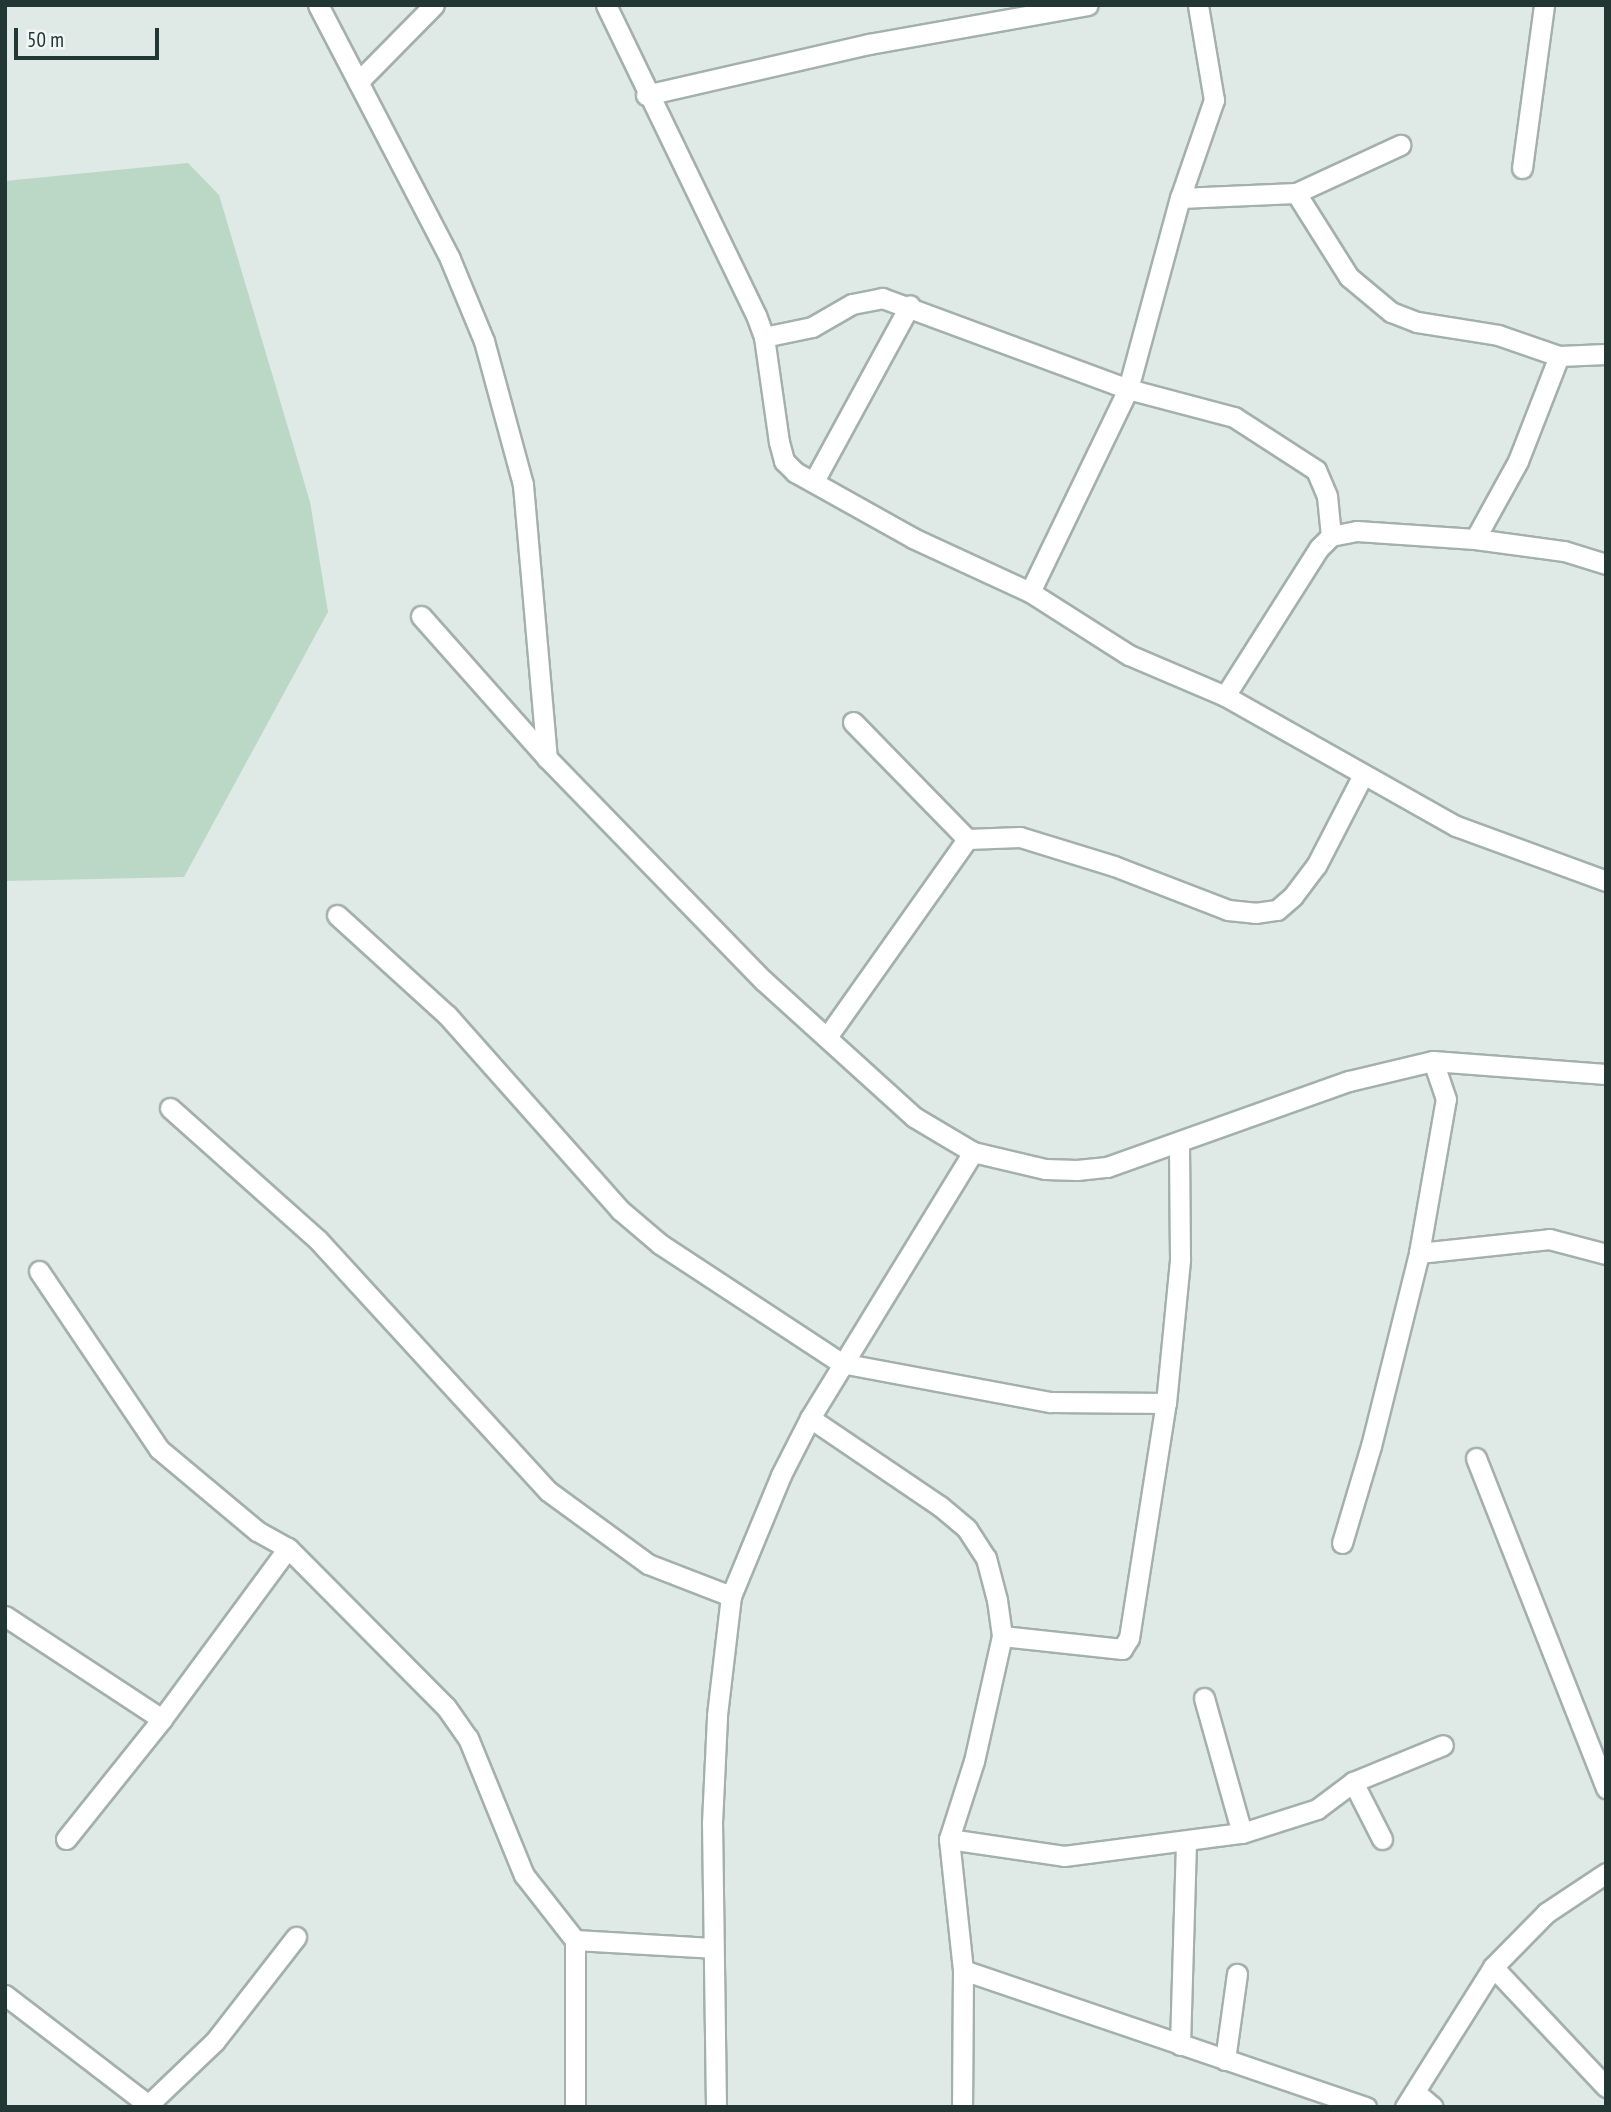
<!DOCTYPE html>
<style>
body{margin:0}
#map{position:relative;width:1611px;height:2112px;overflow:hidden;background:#dfe9e6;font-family:"PT Sans Narrow",sans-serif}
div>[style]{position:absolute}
.green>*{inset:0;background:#bad8c5}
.roads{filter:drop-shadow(2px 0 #a3b0ad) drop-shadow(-2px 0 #a3b0ad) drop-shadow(0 2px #a3b0ad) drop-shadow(0 -2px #a3b0ad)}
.minor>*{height:19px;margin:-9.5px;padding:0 9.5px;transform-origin:9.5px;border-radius:9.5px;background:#fff}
span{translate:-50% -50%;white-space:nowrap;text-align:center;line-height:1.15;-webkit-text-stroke:5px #eff6f3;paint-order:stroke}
.frame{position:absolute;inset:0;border:7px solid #223734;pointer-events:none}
.scale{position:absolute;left:14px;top:28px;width:145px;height:32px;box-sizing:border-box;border:4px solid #223734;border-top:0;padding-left:9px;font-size:21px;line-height:24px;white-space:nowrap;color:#223734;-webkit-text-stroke:5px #eff6f3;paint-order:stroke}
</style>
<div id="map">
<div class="green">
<i style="clip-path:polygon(188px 163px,219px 195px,310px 502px,328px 612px,184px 877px,5px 881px,5px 181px)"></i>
</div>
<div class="roads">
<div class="minor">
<i style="left:318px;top:5px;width:286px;rotate:62.5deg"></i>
<i style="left:450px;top:259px;width:89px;rotate:67.5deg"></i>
<i style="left:484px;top:341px;width:149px;rotate:74.8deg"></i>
<i style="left:523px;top:485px;width:274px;rotate:85deg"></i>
<i style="left:547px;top:758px;width:311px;rotate:45.8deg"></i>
<i style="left:764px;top:981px;width:202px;rotate:42.2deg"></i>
<i style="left:914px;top:1117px;width:69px;rotate:30.7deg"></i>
<i style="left:973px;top:1152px;width:74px;rotate:13.3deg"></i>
<i style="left:1045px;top:1169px;width:32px;rotate:2deg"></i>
<i style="left:1077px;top:1170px;width:30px;rotate:-6deg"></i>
<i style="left:1107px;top:1167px;width:257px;rotate:-19.6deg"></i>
<i style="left:1349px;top:1081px;width:86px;rotate:-13.4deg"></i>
<i style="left:1433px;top:1061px;width:173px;rotate:4.3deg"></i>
<i style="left:606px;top:5px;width:344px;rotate:64.2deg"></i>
<i style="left:756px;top:315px;width:23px;rotate:70deg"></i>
<i style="left:764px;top:337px;width:106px;rotate:81.9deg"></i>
<i style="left:779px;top:442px;width:20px;rotate:75deg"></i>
<i style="left:784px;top:461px;width:16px;rotate:45deg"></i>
<i style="left:795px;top:472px;width:135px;rotate:29.2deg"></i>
<i style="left:913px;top:538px;width:129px;rotate:24.8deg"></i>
<i style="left:1030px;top:592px;width:117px;rotate:32.5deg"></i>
<i style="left:1129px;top:655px;width:104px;rotate:23.1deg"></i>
<i style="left:1225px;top:696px;width:265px;rotate:29.4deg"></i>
<i style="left:1456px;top:826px;width:160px;rotate:20.1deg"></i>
<i style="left:358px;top:82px;width:108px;rotate:-45.4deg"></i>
<i style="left:646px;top:95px;width:229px;rotate:-12.9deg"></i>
<i style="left:869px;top:44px;width:222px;rotate:-10.1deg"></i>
<i style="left:1522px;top:168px;width:164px;rotate:-82.3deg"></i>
<i style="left:1296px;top:193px;width:99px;rotate:57.8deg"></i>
<i style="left:1349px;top:277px;width:55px;rotate:39.8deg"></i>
<i style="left:1391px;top:312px;width:28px;rotate:21deg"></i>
<i style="left:1417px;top:322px;width:82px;rotate:9.1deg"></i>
<i style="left:1498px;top:335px;width:65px;rotate:19deg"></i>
<i style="left:1559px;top:356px;width:47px;rotate:-2.4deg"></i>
<i style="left:1180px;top:198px;width:116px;rotate:-2.5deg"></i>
<i style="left:1296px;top:193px;width:115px;rotate:-24.8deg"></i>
<i style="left:764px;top:337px;width:49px;rotate:-11.8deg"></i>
<i style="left:812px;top:327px;width:46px;rotate:-29.9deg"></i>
<i style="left:852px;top:304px;width:31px;rotate:-11deg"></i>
<i style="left:882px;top:298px;width:262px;rotate:20.3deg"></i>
<i style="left:1128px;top:389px;width:110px;rotate:14.8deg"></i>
<i style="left:1234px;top:417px;width:98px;rotate:32.9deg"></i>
<i style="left:1316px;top:470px;width:28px;rotate:67deg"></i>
<i style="left:1327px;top:496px;width:40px;rotate:84.3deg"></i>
<i style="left:814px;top:481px;width:200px;rotate:-61.4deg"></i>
<i style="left:1475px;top:539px;width:89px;rotate:-61.1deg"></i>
<i style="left:1518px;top:461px;width:113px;rotate:-68.7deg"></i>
<i style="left:1030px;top:592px;width:225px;rotate:-64.2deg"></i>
<i style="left:1128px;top:389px;width:198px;rotate:-74.8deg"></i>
<i style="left:1180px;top:198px;width:104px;rotate:-70.9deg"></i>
<i style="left:1214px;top:100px;width:96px;rotate:-99.6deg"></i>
<i style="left:421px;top:616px;width:190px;rotate:48.4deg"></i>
<i style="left:1225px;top:696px;width:175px;rotate:-57.6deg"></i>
<i style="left:1319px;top:548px;width:17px;rotate:-45deg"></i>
<i style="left:1331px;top:536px;width:26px;rotate:-11deg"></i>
<i style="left:1357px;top:531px;width:118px;rotate:3.9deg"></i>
<i style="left:1475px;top:539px;width:90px;rotate:7.7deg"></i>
<i style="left:1564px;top:551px;width:44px;rotate:17.2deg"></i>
<i style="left:853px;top:722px;width:163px;rotate:45.7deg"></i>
<i style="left:967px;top:839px;width:53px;rotate:-2.2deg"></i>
<i style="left:1020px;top:837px;width:98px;rotate:17.1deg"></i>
<i style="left:1114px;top:866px;width:122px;rotate:21.1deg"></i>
<i style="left:1228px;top:910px;width:27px;rotate:6deg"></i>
<i style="left:1255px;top:913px;width:22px;rotate:-8deg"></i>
<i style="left:1277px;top:910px;width:21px;rotate:-41deg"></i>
<i style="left:1293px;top:896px;width:38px;rotate:-53deg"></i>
<i style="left:1316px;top:866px;width:100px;rotate:-62.7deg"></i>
<i style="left:337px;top:915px;width:149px;rotate:42.3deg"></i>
<i style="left:447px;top:1015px;width:261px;rotate:48.4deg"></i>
<i style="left:620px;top:1210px;width:52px;rotate:40.4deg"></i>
<i style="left:660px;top:1244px;width:217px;rotate:33.3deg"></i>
<i style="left:841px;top:1363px;width:213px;rotate:10.6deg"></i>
<i style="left:1050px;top:1402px;width:116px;rotate:0.5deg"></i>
<i style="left:827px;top:1037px;width:242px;rotate:-54.7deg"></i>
<i style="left:170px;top:1108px;width:198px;rotate:41.7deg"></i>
<i style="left:318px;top:1240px;width:340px;rotate:47.5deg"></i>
<i style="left:548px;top:1491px;width:124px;rotate:36.1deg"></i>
<i style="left:648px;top:1564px;width:89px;rotate:21.1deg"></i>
<i style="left:1419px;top:1253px;width:131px;rotate:-6.1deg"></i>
<i style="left:1549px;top:1239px;width:59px;rotate:14.7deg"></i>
<i style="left:39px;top:1271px;width:215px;rotate:56deg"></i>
<i style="left:159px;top:1449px;width:128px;rotate:39.9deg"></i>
<i style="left:257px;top:1531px;width:35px;rotate:29deg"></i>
<i style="left:288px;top:1548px;width:224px;rotate:45.2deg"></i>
<i style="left:446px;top:1707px;width:38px;rotate:55deg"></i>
<i style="left:468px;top:1738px;width:148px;rotate:67.8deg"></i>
<i style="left:524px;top:1875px;width:83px;rotate:51.9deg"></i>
<i style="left:575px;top:1940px;width:137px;rotate:3.3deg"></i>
<i style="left:810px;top:1418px;width:157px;rotate:34.1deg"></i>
<i style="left:940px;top:1506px;width:35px;rotate:40deg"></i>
<i style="left:967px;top:1529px;width:35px;rotate:57deg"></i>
<i style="left:986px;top:1558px;width:43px;rotate:75.3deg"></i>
<i style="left:997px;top:1600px;width:36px;rotate:82deg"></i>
<i style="left:1002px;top:1636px;width:128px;rotate:102.6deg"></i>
<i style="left:974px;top:1761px;width:82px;rotate:107.8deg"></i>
<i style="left:949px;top:1839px;width:132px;rotate:83.9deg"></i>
<i style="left:963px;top:1970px;width:137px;rotate:90.4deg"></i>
<i style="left:1476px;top:1458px;width:355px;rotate:68.5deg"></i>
<i style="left:1342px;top:1543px;width:101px;rotate:-73.4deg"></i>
<i style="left:1371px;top:1446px;width:199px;rotate:-76deg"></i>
<i style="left:1419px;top:1253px;width:156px;rotate:-80.1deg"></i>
<i style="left:1446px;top:1099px;width:40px;rotate:-108.9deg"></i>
<i style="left:5px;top:1616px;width:188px;rotate:33.3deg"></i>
<i style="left:1002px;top:1636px;width:121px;rotate:6.2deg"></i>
<i style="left:1122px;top:1649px;width:13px;rotate:-58deg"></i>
<i style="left:1129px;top:1638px;width:238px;rotate:-81.1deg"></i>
<i style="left:1166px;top:1403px;width:145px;rotate:-84.4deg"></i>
<i style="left:1180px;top:1259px;width:116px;rotate:-90.5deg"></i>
<i style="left:1204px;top:1698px;width:140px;rotate:74.3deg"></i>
<i style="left:1353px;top:1782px;width:64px;rotate:63deg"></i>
<i style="left:66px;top:1839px;width:154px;rotate:-51.3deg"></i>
<i style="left:162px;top:1719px;width:212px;rotate:-53.6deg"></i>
<i style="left:949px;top:1839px;width:116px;rotate:8.4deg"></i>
<i style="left:1064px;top:1856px;width:179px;rotate:-7.4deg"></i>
<i style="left:1242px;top:1833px;width:79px;rotate:-17.7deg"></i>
<i style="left:1317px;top:1809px;width:45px;rotate:-36.9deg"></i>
<i style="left:1353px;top:1782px;width:97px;rotate:-22.3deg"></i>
<i style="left:575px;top:1940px;width:167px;rotate:90deg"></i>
<i style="left:1493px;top:1967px;width:165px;rotate:46.7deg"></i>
<i style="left:963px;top:1970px;width:426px;rotate:18.8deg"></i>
<i style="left:5px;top:1995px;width:184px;rotate:37.5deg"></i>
<i style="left:1180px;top:2045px;width:204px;rotate:-88.3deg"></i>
<i style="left:1225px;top:2060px;width:87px;rotate:-82.1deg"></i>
<i style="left:1415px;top:2092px;width:23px;rotate:40deg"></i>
<i style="left:146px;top:2107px;width:95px;rotate:-43.7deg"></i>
<i style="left:215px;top:2041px;width:132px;rotate:-52.1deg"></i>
<i style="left:716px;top:2107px;width:284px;rotate:-90.8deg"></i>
<i style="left:712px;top:1823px;width:108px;rotate:-87.3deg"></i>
<i style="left:717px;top:1715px;width:120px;rotate:-83.3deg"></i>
<i style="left:731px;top:1596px;width:131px;rotate:-67.5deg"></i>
<i style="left:781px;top:1475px;width:64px;rotate:-63deg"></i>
<i style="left:810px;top:1418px;width:312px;rotate:-58.5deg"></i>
<i style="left:1405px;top:2107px;width:165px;rotate:-57.8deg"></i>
<i style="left:1493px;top:1967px;width:76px;rotate:-45.5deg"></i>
<i style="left:1546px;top:1913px;width:72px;rotate:-33.7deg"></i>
</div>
</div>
<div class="frame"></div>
<div class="scale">50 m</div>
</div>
